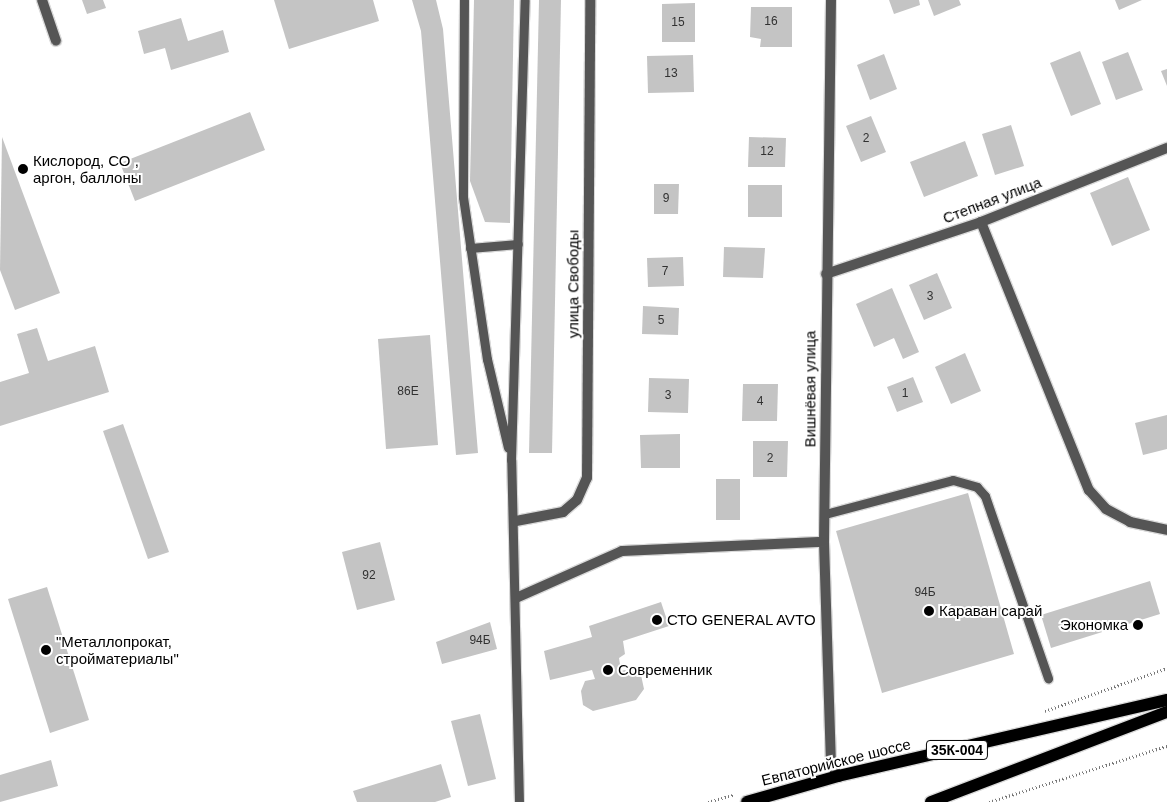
<!DOCTYPE html>
<meta charset="utf-8">
<style>
body{margin:0}
#map{position:relative;width:1167px;height:802px;overflow:hidden;background:#fff;font-family:Arial,sans-serif}
div>[style]{position:absolute}
.building>*{inset:0;background:#c4c4c4}
.path>*{height:3px;margin-top:-1.5px;transform-origin:0;background:repeating-linear-gradient(90deg,#777 0 1px,transparent 0 3.5px)}
.roads{filter:drop-shadow(1px 0 #dbdbdb) drop-shadow(-1px 0 #dbdbdb) drop-shadow(0 1px #dbdbdb) drop-shadow(0 -1px #dbdbdb)}
.lane>*{height:9px;margin:-4.5px;padding:0 4.5px;transform-origin:4.5px;border-radius:4.5px;background:#555}
.street>*{height:10px;margin:-5px;padding:0 5px;transform-origin:5px;border-radius:5px;background:#555}
.primary>*{height:12px;margin:-6px;padding:0 6px;transform-origin:6px;border-radius:6px;background:#000}
.dots>*{width:14px;height:14px;translate:-50% -50%;box-sizing:border-box;border:2px solid #fff;border-radius:50%}
span{translate:-50% -50%;white-space:nowrap;text-align:center;line-height:1.15;-webkit-text-stroke:4px #fff;paint-order:stroke}
.number-label{font-size:12px;color:#313131}
.number-label span{-webkit-text-stroke-width:0}
.shield-label span{padding:1px 4px;background:#fff;border:1px solid;border-radius:4px;-webkit-text-stroke-width:0}
.shield-label{font-size:14px;color:#000;font-weight:700}
.poi-label{font-size:15px;color:#000}
.left{translate:0 -50%;text-align:left}
.right{translate:-100% -50%;text-align:right}
.street-label{font-size:15px;color:#000}
</style>
<div id="map">
<div class="building">
<i style="clip-path:polygon(82px 0,103px 0,106px 8px,87px 14px)"></i>
<i style="clip-path:polygon(274px 0,373px 0,379px 21px,289px 49px)"></i>
<i style="clip-path:polygon(412px 0,436px 0,443px 29px,478px 453px,456px 455px,421px 31px)"></i>
<i style="clip-path:polygon(474px 0,514px 0,510px 223px,485px 222px,470px 181px)"></i>
<i style="clip-path:polygon(539px 0,561px 0,552px 453px,529px 453px)"></i>
<i style="clip-path:polygon(889px 0,919px 0,920px 5px,894px 14px)"></i>
<i style="clip-path:polygon(928px 0,959px 0,961px 5px,934px 16px)"></i>
<i style="clip-path:polygon(1115px 0,1142px 0,1119px 10px)"></i>
<i style="clip-path:polygon(695px 3px,695px 42px,662px 42px,662px 4px)"></i>
<i style="clip-path:polygon(751px 7px,792px 7px,792px 47px,760px 47px,761px 39px,750px 37px)"></i>
<i style="clip-path:polygon(181px 18px,188px 41px,223px 30px,229px 52px,171px 70px,165px 48px,144px 54px,138px 31px)"></i>
<i style="clip-path:polygon(1080px 51px,1101px 104px,1071px 116px,1050px 63px)"></i>
<i style="clip-path:polygon(1128px 52px,1143px 90px,1116px 100px,1102px 62px)"></i>
<i style="clip-path:polygon(884px 54px,897px 89px,870px 100px,857px 65px)"></i>
<i style="clip-path:polygon(693px 55px,694px 92px,648px 93px,647px 56px)"></i>
<i style="clip-path:polygon(1167px 69px,1167px 86px,1161px 71px)"></i>
<i style="clip-path:polygon(250px 112px,265px 150px,135px 201px,120px 163px)"></i>
<i style="clip-path:polygon(871px 116px,886px 152px,861px 162px,846px 126px)"></i>
<i style="clip-path:polygon(1011px 125px,1024px 166px,995px 175px,982px 134px)"></i>
<i style="clip-path:polygon(2px 137px,60px 293px,15px 310px,0 270px)"></i>
<i style="clip-path:polygon(749px 137px,786px 138px,785px 167px,748px 167px)"></i>
<i style="clip-path:polygon(965px 141px,978px 176px,924px 197px,910px 162px)"></i>
<i style="clip-path:polygon(1128px 177px,1150px 230px,1112px 246px,1090px 193px)"></i>
<i style="clip-path:polygon(654px 184px,679px 184px,678px 214px,654px 214px)"></i>
<i style="clip-path:polygon(748px 185px,782px 185px,782px 217px,748px 217px)"></i>
<i style="clip-path:polygon(724px 247px,765px 248px,763px 278px,723px 277px)"></i>
<i style="clip-path:polygon(683px 257px,684px 286px,648px 287px,647px 258px)"></i>
<i style="clip-path:polygon(937px 273px,952px 308px,924px 320px,909px 285px)"></i>
<i style="clip-path:polygon(892px 288px,919px 352px,903px 359px,894px 338px,874px 347px,856px 304px)"></i>
<i style="clip-path:polygon(643px 306px,679px 308px,678px 335px,642px 334px)"></i>
<i style="clip-path:polygon(37px 328px,48px 361px,95px 346px,109px 392px,0 426px,0 382px,29px 373px,17px 334px)"></i>
<i style="clip-path:polygon(430px 335px,438px 445px,386px 449px,378px 339px)"></i>
<i style="clip-path:polygon(965px 353px,981px 391px,951px 404px,935px 367px)"></i>
<i style="clip-path:polygon(913px 377px,923px 402px,897px 412px,887px 387px)"></i>
<i style="clip-path:polygon(649px 378px,689px 379px,688px 413px,648px 412px)"></i>
<i style="clip-path:polygon(743px 384px,778px 384px,777px 421px,742px 421px)"></i>
<i style="clip-path:polygon(1167px 415px,1167px 449px,1143px 455px,1135px 423px)"></i>
<i style="clip-path:polygon(123px 424px,169px 552px,148px 559px,103px 431px)"></i>
<i style="clip-path:polygon(680px 434px,680px 468px,641px 468px,640px 435px)"></i>
<i style="clip-path:polygon(753px 441px,788px 441px,787px 477px,753px 477px)"></i>
<i style="clip-path:polygon(716px 479px,740px 479px,740px 520px,716px 520px)"></i>
<i style="clip-path:polygon(968px 493px,1014px 654px,882px 693px,836px 531px)"></i>
<i style="clip-path:polygon(380px 542px,395px 600px,357px 610px,342px 552px)"></i>
<i style="clip-path:polygon(1150px 581px,1160px 614px,1051px 648px,1041px 615px)"></i>
<i style="clip-path:polygon(47px 587px,89px 720px,50px 733px,8px 599px)"></i>
<i style="clip-path:polygon(661px 602px,669px 626px,623px 641px,625px 654px,619px 658px,621px 671px,630px 669px,641px 675px,644px 689px,636px 700px,593px 711px,583px 705px,581px 691px,585px 681px,595px 679px,592px 670px,550px 680px,544px 651px,592px 637px,589px 626px)"></i>
<i style="clip-path:polygon(490px 622px,497px 649px,442px 664px,436px 642px)"></i>
<i style="clip-path:polygon(480px 714px,496px 779px,468px 786px,451px 721px)"></i>
<i style="clip-path:polygon(51px 760px,58px 786px,0 802px,0 775px)"></i>
<i style="clip-path:polygon(441px 764px,451px 797px,435px 802px,357px 802px,353px 791px)"></i>
</div>
<div class="path">
<i style="left:1045px;top:711px;width:129px;rotate:-19.4deg"></i>
<i style="left:708px;top:802px;width:26px;rotate:-16deg"></i>
<i style="left:989px;top:802px;width:187px;rotate:-17.5deg"></i>
</div>
<div class="roads">
<div class="lane">
<i style="left:464px;top:0;width:197px;rotate:90.3deg"></i>
<i style="left:463px;top:197px;width:164px;rotate:81.6deg"></i>
<i style="left:487px;top:359px;width:91px;rotate:76.7deg"></i>
<i style="left:470px;top:248px;width:48px;rotate:-4.8deg"></i>
<i style="left:825px;top:514px;width:132px;rotate:-14.9deg"></i>
<i style="left:953px;top:480px;width:25px;rotate:16deg"></i>
<i style="left:977px;top:487px;width:12px;rotate:48deg"></i>
<i style="left:985px;top:496px;width:193px;rotate:70.9deg"></i>
<i style="left:519px;top:802px;width:342px;rotate:-91.3deg"></i>
<i style="left:511px;top:460px;width:460px;rotate:-88.3deg"></i>
</div>
<div class="street">
<i style="left:42px;top:0;width:43px;rotate:71.1deg"></i>
<i style="left:831px;top:0;width:542px;rotate:90.74deg"></i>
<i style="left:824px;top:542px;width:221px;rotate:88.2deg"></i>
<i style="left:831px;top:763px;width:15px;rotate:62deg"></i>
<i style="left:981px;top:222px;width:289px;rotate:68.1deg"></i>
<i style="left:1089px;top:490px;width:25px;rotate:48deg"></i>
<i style="left:1106px;top:509px;width:27px;rotate:28deg"></i>
<i style="left:1130px;top:522px;width:38px;rotate:12deg"></i>
<i style="left:826px;top:274px;width:163px;rotate:-18.5deg"></i>
<i style="left:981px;top:222px;width:200px;rotate:-21.7deg"></i>
<i style="left:516px;top:521px;width:48px;rotate:-10.8deg"></i>
<i style="left:563px;top:512px;width:18px;rotate:-41deg"></i>
<i style="left:577px;top:500px;width:24px;rotate:-66deg"></i>
<i style="left:587px;top:478px;width:478px;rotate:-89.6deg"></i>
<i style="left:516px;top:598px;width:116px;rotate:-23.9deg"></i>
<i style="left:622px;top:551px;width:202px;rotate:-2.6deg"></i>
</div>
<div class="primary">
<i style="left:747px;top:802px;width:95px;rotate:-15.9deg"></i>
<i style="left:838px;top:776px;width:338px;rotate:-13deg"></i>
<i style="left:931px;top:802px;width:253px;rotate:-20.9deg"></i>
</div>
</div>
<div class="dots">
<i style="left:23px;top:169px;background:#000"></i>
<i style="left:929px;top:611px;background:#000"></i>
<i style="left:657px;top:620px;background:#000"></i>
<i style="left:1138px;top:625px;background:#000"></i>
<i style="left:46px;top:650px;background:#000"></i>
<i style="left:608px;top:670px;background:#000"></i>
</div>
<div class="number-label">
<span style="left:771px;top:22px">16</span>
<span style="left:678px;top:23px">15</span>
<span style="left:671px;top:74px">13</span>
<span style="left:866px;top:139px">2</span>
<span style="left:767px;top:152px">12</span>
<span style="left:666px;top:199px">9</span>
<span style="left:665px;top:272px">7</span>
<span style="left:930px;top:297px">3</span>
<span style="left:661px;top:321px">5</span>
<span style="left:408px;top:392px">86Е</span>
<span style="left:905px;top:394px">1</span>
<span style="left:668px;top:396px">3</span>
<span style="left:760px;top:402px">4</span>
<span style="left:770px;top:459px">2</span>
<span style="left:369px;top:576px">92</span>
<span style="left:925px;top:593px">94Б</span>
<span style="left:480px;top:641px">94Б</span>
</div>
<div class="shield-label">
<span style="left:957px;top:750px">35К-004</span>
</div>
<div class="poi-label">
<span class="left" style="left:33px;top:169px">Кислород, СО ,<br>аргон, баллоны</span>
<span class="left" style="left:939px;top:611px">Караван сарай</span>
<span class="left" style="left:667px;top:620px">СТО GENERAL AVTO</span>
<span class="right" style="left:1128px;top:625px">Экономка</span>
<span class="left" style="left:56px;top:650px">"Металлопрокат,<br>стройматериалы"</span>
<span class="left" style="left:618px;top:670px">Современник</span>
</div>
<div class="street-label">
<span style="left:992px;top:200px;rotate:-21deg">Степная улица</span>
<span style="left:573px;top:284px;rotate:-90deg">улица Свободы</span>
<span style="left:810px;top:389px;rotate:-90deg">Вишнёвая улица</span>
<span style="left:836px;top:762px;rotate:-14deg">Евпаторийское шоссе</span>
</div>
</div>
